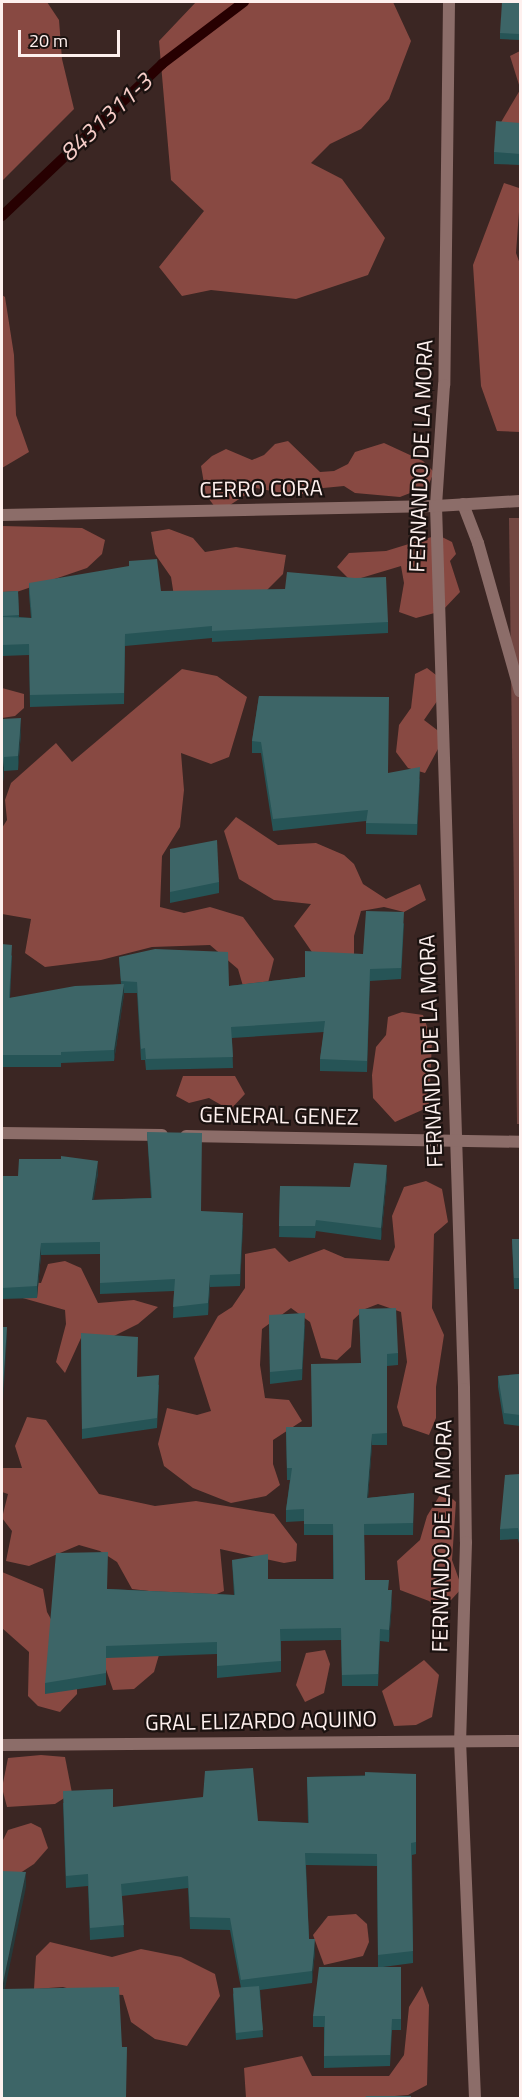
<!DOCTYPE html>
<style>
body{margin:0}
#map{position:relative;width:522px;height:2100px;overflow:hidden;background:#3b2623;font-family:"Titillium Web",sans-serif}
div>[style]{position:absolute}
.green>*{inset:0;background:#734742}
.forest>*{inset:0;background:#884942}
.stream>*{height:10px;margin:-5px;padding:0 5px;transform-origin:5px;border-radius:5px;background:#270001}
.lane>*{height:12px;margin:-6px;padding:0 6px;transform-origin:6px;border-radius:6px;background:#8c6d69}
.street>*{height:12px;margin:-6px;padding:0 6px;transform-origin:6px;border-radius:6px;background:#8c6d69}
.wall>*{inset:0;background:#265456}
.shaded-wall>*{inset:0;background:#253a3b}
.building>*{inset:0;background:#3d6567}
span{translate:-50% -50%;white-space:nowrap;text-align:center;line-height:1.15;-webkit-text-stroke:4.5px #1b1210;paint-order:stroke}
.street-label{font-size:22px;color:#fef0ee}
.water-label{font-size:24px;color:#f7cec9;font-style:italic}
.frame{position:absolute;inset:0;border:3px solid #fef0ee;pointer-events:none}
.scale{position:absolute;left:18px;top:30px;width:102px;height:27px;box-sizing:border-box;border:3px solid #fef0ee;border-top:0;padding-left:8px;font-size:18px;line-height:21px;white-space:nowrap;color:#fef0ee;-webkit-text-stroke:4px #1b1210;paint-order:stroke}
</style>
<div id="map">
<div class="green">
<i style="clip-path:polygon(509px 518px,520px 518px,520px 1124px,517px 1124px)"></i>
</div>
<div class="forest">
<i style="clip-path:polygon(2px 2px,47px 2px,59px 20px,62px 59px,74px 109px,2px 181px)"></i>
<i style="clip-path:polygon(196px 2px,393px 2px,411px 41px,389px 99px,361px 129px,330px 144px,311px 163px,342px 179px,385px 238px,368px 275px,296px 299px,211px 290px,182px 296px,159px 267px,204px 211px,171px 180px,159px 41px)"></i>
<i style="clip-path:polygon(520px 51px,520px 88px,510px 56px)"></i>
<i style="clip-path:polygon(520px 90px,520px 133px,497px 129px)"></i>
<i style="clip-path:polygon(504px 183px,519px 188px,520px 198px,516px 253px,520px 264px,520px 432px,497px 431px,481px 386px,473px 265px)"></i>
<i style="clip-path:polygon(2px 295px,5px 297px,14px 355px,16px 415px,29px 452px,2px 468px)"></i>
<i style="clip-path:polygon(288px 441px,320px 472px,334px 471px,348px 464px,355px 452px,384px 443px,423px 461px,434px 472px,428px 486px,400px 497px,355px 493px,344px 486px,313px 489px,298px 496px,256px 488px,230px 505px,215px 507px,206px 495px,201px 466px,212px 456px,226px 449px,252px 460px,264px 455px,275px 444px)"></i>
<i style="clip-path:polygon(2px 526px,82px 528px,105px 540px,102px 554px,87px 568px,2px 597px)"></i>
<i style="clip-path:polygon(169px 529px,193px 538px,205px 552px,236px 547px,286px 555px,283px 574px,266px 591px,176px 609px,171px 577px,155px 554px,151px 532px)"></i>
<i style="clip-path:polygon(438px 535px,452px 542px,456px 554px,450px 561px,460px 592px,442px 611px,416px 618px,399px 612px,404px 583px,401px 566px,351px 581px,337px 567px,349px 553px,386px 551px)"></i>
<i style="clip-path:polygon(427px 668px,436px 675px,442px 694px,424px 720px,445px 736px,425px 773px,408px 768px,396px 752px,399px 725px,411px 708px,415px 674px)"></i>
<i style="clip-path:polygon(182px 669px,217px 676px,247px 697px,229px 757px,211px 764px,181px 753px,184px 790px,180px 827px,162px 856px,160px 907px,184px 913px,210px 907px,243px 917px,274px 959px,267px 987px,245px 993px,238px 969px,210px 945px,152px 947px,101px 960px,45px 967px,25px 953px,31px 919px,2px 914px,2px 828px,7px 820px,5px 800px,11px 783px,56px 743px,72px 762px)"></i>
<i style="clip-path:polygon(2px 688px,24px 694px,24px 708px,15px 716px,2px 718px)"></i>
<i style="clip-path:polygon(236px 817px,278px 845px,316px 843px,344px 855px,354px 864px,363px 884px,386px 899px,420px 884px,426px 900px,404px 912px,384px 907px,361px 911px,354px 936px,354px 959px,314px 955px,294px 926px,311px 904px,274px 900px,239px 879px,224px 831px)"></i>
<i style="clip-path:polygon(402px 1012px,423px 1015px,432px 1041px,429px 1107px,395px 1122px,373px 1098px,372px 1075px,376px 1047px,386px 1035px,388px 1017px)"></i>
<i style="clip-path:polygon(183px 1076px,235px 1076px,245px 1094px,230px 1110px,209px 1098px,189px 1103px,176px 1096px)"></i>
<i style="clip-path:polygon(426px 1181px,442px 1189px,448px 1222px,434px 1234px,432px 1308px,444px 1335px,436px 1387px,436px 1418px,429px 1435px,403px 1426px,397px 1407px,407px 1362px,401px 1312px,378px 1304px,365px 1309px,353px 1320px,351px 1347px,337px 1360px,321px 1358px,310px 1322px,291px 1308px,262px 1329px,260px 1365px,265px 1398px,289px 1400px,302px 1421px,273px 1440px,273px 1464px,280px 1485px,266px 1496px,231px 1503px,193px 1488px,164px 1466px,158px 1444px,167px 1408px,197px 1415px,211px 1411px,194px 1358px,218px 1316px,232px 1307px,245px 1288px,245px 1254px,275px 1248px,289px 1262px,324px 1249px,345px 1258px,389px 1261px,395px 1247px,392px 1216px,404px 1187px)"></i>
<i style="clip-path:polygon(65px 1261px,81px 1268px,98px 1303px,134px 1300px,158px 1307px,138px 1324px,104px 1341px,81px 1338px,65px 1373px,56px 1362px,66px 1324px,65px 1310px,19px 1297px,26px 1282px,41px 1283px,48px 1264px)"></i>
<i style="clip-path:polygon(27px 1417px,46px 1420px,99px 1494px,155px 1506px,196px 1501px,274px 1514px,297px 1544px,296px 1561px,284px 1563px,220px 1549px,224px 1591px,207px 1598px,132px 1589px,117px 1562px,100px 1551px,79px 1545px,29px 1566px,6px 1561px,12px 1531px,2px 1518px,8px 1494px,2px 1492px,2px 1468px,22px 1468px,15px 1446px)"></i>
<i style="clip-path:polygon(443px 1490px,456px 1502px,452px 1560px,462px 1588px,441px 1611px,429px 1601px,400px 1590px,397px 1561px,420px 1540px,427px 1516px)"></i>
<i style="clip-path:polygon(2px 1572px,43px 1589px,47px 1612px,77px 1666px,77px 1694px,60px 1712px,38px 1706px,28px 1696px,29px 1652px,2px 1628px)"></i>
<i style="clip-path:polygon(161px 1648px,154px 1672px,134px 1689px,113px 1690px,101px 1655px)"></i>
<i style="clip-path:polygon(325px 1650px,330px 1664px,324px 1693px,305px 1702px,296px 1685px,306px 1653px)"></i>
<i style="clip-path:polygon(424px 1660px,439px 1675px,432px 1717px,416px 1725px,394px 1726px,382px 1691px)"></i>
<i style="clip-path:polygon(41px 1755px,65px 1757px,72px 1793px,55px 1804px,7px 1807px,2px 1788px,8px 1758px)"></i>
<i style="clip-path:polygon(31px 1823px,41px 1828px,48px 1848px,34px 1864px,11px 1879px,2px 1877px,2px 1842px,8px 1830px)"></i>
<i style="clip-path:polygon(356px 1914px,367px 1924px,369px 1942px,363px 1956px,324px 1965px,313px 1935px,328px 1916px)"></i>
<i style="clip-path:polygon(50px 1942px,112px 1957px,141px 1949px,181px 1957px,215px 1974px,220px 1996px,187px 2046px,155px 2039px,131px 2022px,123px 1995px,84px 1993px,63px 1987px,34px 1989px,36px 1956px)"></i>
<i style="clip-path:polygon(422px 1986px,429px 2005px,427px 2085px,408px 2095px,369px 2098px,246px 2098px,244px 2068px,302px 2056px,312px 2076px,389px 2076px,404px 2055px,409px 2007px)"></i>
</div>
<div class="stream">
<i style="left:2px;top:216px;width:221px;rotate:-43.5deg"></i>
<i style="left:162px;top:64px;width:103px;rotate:-37.1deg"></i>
</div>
<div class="lane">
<i style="left:463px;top:504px;width:42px;rotate:69deg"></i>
<i style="left:478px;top:543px;width:154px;rotate:74.2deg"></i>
</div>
<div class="street">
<i style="left:449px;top:2px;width:383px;rotate:90.7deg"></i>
<i style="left:444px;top:385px;width:121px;rotate:93.8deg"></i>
<i style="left:436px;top:506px;width:883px;rotate:88.18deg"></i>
<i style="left:464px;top:1389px;width:153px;rotate:89.3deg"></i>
<i style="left:466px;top:1542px;width:198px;rotate:91.7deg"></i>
<i style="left:460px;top:1740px;width:358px;rotate:87.6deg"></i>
<i style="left:2px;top:515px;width:434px;rotate:-1.2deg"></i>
<i style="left:436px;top:506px;width:84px;rotate:-3.4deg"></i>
<i style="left:2px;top:1133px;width:160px;rotate:0.7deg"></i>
<i style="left:186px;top:1136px;width:334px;rotate:1deg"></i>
<i style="left:2px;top:1745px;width:518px;rotate:-0.44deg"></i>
</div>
<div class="wall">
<i style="clip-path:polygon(520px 2px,520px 40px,500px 39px,500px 33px)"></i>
<i style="clip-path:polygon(520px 123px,520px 165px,494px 164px,494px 152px)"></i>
<i style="clip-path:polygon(29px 583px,161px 591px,388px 622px,388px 633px,212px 642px,212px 638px,125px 646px,124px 704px,30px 707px,29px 655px,2px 656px,2px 592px,18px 591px,19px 617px,31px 618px,29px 594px)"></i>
<i style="clip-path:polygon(259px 696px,388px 773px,420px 779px,417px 835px,366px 834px,366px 821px,273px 831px,261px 753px,252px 753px,252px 741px)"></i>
<i style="clip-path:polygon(2px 719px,21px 732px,18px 770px,4px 771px,2px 793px)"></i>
<i style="clip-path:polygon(170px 849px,219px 882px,219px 893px,170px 903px)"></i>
<i style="clip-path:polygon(404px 923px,401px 979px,370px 981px,367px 1072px,320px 1071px,320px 1059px,324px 1032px,232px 1038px,233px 1068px,146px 1070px,145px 1060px,141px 1060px,137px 993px,124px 993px,114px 1061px,61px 1063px,61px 1067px,2px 1067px,2px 944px,12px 956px,10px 998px,121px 984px,119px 957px,229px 986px,305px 977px,363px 954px)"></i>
<i style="clip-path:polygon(147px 1132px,201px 1212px,243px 1225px,240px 1286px,210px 1287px,208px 1315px,173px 1318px,174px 1291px,100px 1294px,100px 1254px,41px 1255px,37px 1298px,2px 1299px,2px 1176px,18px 1176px,98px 1173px,93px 1200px,151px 1198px)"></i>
<i style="clip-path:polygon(387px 1176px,381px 1240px,316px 1231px,315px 1238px,279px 1237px,280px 1186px,350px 1187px)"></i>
<i style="clip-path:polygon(512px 1239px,520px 1239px,520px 1289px,514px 1289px)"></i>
<i style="clip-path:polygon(359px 1309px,398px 1353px,398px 1365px,387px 1366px,387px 1445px,372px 1445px,368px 1498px,414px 1493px,413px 1535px,364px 1535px,365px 1580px,388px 1590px,392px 1602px,389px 1642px,380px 1641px,378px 1686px,342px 1686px,341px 1640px,281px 1641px,281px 1672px,217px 1678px,217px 1654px,106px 1658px,106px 1685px,45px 1694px,45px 1683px,108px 1589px,234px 1595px,232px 1560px,268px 1579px,333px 1579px,333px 1535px,304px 1535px,304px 1521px,286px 1522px,286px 1510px,290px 1480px,287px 1480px,286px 1427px,311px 1427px,361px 1363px)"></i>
<i style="clip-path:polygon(269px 1315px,305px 1325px,302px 1380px,270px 1384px)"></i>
<i style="clip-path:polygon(81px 1333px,137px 1377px,159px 1385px,157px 1428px,82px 1439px)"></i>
<i style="clip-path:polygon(520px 1374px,520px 1426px,504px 1424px,498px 1387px,498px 1376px)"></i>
<i style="clip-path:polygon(520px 1474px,520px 1548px,518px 1539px,500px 1540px,500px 1529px)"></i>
<i style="clip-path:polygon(416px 1774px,416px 1854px,412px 1855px,413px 1963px,383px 1967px,401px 1967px,401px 2030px,392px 2030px,390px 2066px,324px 2068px,324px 2027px,313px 2027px,313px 2016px,378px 1967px,377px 1866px,306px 1865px,309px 1939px,315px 1951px,312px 1983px,260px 1990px,263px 2037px,236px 2040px,233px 1994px,241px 1988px,230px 1930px,190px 1929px,188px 1888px,122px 1896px,124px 1937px,90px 1940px,88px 1886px,66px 1888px,63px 1803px,258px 1821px,308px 1823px,307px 1777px)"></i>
<i style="clip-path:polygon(519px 1826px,520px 1826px,520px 1847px,519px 1838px)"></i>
</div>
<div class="shaded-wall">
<i style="clip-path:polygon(21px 718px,21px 732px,18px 770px,18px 756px)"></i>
<i style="clip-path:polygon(4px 757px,4px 771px,2px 793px,2px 779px)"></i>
<i style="clip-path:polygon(420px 767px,420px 779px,417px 835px,417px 824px)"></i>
<i style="clip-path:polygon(124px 984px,124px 995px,114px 1061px,114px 1050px)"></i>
<i style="clip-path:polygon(98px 1161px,98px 1173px,92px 1212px,92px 1200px)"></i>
<i style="clip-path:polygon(387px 1165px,387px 1176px,381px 1240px,381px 1228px)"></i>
<i style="clip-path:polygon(243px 1213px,243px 1225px,240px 1286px,240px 1274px)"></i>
<i style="clip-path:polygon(41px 1243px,41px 1255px,37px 1298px,37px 1286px)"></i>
<i style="clip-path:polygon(210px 1275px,210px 1287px,208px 1315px,208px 1303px)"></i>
<i style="clip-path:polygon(305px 1313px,305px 1325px,302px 1380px,302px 1369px)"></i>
<i style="clip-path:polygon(7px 1327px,7px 1339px,2px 1415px,2px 1404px)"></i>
<i style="clip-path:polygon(372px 1434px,372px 1445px,367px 1510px,367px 1498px)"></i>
<i style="clip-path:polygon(392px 1590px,392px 1602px,389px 1642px,389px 1630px)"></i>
<i style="clip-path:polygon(26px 1872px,26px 1887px,2px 2003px,2px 1988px)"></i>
<i style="clip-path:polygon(315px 1939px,315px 1951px,312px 1983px,312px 1971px)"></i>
</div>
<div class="building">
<i style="clip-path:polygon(502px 2px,520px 2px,520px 34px,500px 33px)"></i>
<i style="clip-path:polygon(496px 121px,520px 123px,520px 154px,494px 152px)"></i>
<i style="clip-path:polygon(157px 559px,161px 591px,285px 589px,287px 572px,355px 578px,386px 577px,388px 622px,212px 631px,212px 626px,125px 634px,124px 693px,30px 695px,29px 644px,2px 645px,2px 617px,32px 618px,29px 583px,129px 566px,129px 561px)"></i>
<i style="clip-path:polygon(18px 591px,19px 615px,2px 616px,2px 592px)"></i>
<i style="clip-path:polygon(259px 696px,389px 697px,388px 773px,420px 767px,417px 824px,366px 823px,368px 810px,273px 819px,261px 742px,252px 741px)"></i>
<i style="clip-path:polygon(21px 718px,18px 756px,4px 757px,2px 779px,2px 719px)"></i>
<i style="clip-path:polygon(217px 840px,219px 882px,170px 892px,170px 849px)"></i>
<i style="clip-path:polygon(366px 911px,404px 912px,401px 968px,370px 969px,367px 1061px,320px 1059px,325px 1021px,231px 1027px,233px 1057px,146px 1059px,145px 1048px,141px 1049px,137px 982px,121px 981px,119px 957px,155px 949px,228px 952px,229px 986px,305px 977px,305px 951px,363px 954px)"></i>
<i style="clip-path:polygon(2px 944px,12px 945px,9px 998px,75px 986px,124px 984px,114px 1050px,61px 1052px,61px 1055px,2px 1055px)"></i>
<i style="clip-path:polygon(147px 1132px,202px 1133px,201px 1211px,243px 1213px,240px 1274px,210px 1275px,208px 1303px,173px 1307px,175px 1279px,100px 1283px,100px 1242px,41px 1243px,37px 1286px,2px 1288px,2px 1176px,18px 1176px,19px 1159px,61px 1159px,61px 1156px,98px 1161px,92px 1200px,152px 1198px)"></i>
<i style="clip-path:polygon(354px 1163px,387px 1165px,381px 1228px,316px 1220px,315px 1226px,279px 1226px,280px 1186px,350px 1187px)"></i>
<i style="clip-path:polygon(512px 1239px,520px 1239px,520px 1278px,514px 1278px)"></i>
<i style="clip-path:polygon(396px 1308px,398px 1353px,387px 1354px,387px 1433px,372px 1434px,367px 1498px,414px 1493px,413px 1523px,364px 1524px,365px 1580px,389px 1580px,388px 1590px,392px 1590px,389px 1630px,380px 1629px,378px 1674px,342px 1675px,341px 1628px,280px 1629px,281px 1661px,217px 1666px,217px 1642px,106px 1646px,106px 1673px,45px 1683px,56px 1553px,108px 1552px,107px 1589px,235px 1595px,232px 1560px,268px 1554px,268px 1579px,334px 1579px,333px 1524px,304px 1524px,304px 1509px,286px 1510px,292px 1468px,287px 1468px,286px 1427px,312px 1427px,311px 1364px,361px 1363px,359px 1309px)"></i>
<i style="clip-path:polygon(305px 1313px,302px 1369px,270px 1372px,269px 1315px)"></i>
<i style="clip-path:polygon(2px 1327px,7px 1327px,2px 1404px)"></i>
<i style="clip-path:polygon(81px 1333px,138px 1337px,137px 1377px,159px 1375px,157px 1418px,82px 1429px)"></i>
<i style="clip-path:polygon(520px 1374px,520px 1415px,504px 1413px,498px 1376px)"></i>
<i style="clip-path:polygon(520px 1474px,520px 1537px,518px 1528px,500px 1529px,505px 1475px)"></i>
<i style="clip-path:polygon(253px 1768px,258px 1821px,309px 1823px,307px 1777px,365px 1776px,365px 1772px,416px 1774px,416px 1842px,411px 1843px,413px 1951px,378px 1955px,377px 1854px,305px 1853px,309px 1939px,315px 1939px,312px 1971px,241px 1980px,230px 1918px,190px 1917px,188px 1876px,121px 1884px,124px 1925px,90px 1928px,88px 1874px,66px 1876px,63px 1791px,113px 1789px,113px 1807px,203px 1797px,205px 1771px)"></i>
<i style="clip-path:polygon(2px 1871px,26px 1872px,2px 1988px)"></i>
<i style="clip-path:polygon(319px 1967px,401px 1967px,401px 2019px,392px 2019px,390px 2055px,324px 2056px,325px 2016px,313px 2016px)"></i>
<i style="clip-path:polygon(259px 1986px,263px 2030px,236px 2033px,233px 1988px)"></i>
<i style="clip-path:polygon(119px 1987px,122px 2047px,127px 2047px,126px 2098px,2px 2098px,2px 1989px)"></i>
<i style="clip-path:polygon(366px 2096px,411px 2096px,411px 2098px,365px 2098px)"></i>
</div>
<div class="street-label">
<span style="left:421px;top:456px;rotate:-88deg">FERNANDO DE LA MORA</span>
<span style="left:261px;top:489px;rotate:-1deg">CERRO CORA</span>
<span style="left:431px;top:1051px;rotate:-92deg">FERNANDO DE LA MORA</span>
<span style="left:279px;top:1116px;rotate:1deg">GENERAL GENEZ</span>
<span style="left:442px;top:1536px;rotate:-89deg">FERNANDO DE LA MORA</span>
<span style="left:261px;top:1721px;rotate:-1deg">GRAL ELIZARDO AQUINO</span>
</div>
<div class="water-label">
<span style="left:106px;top:117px;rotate:-43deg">8431311-3</span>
</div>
<div class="frame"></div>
<div class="scale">20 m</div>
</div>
